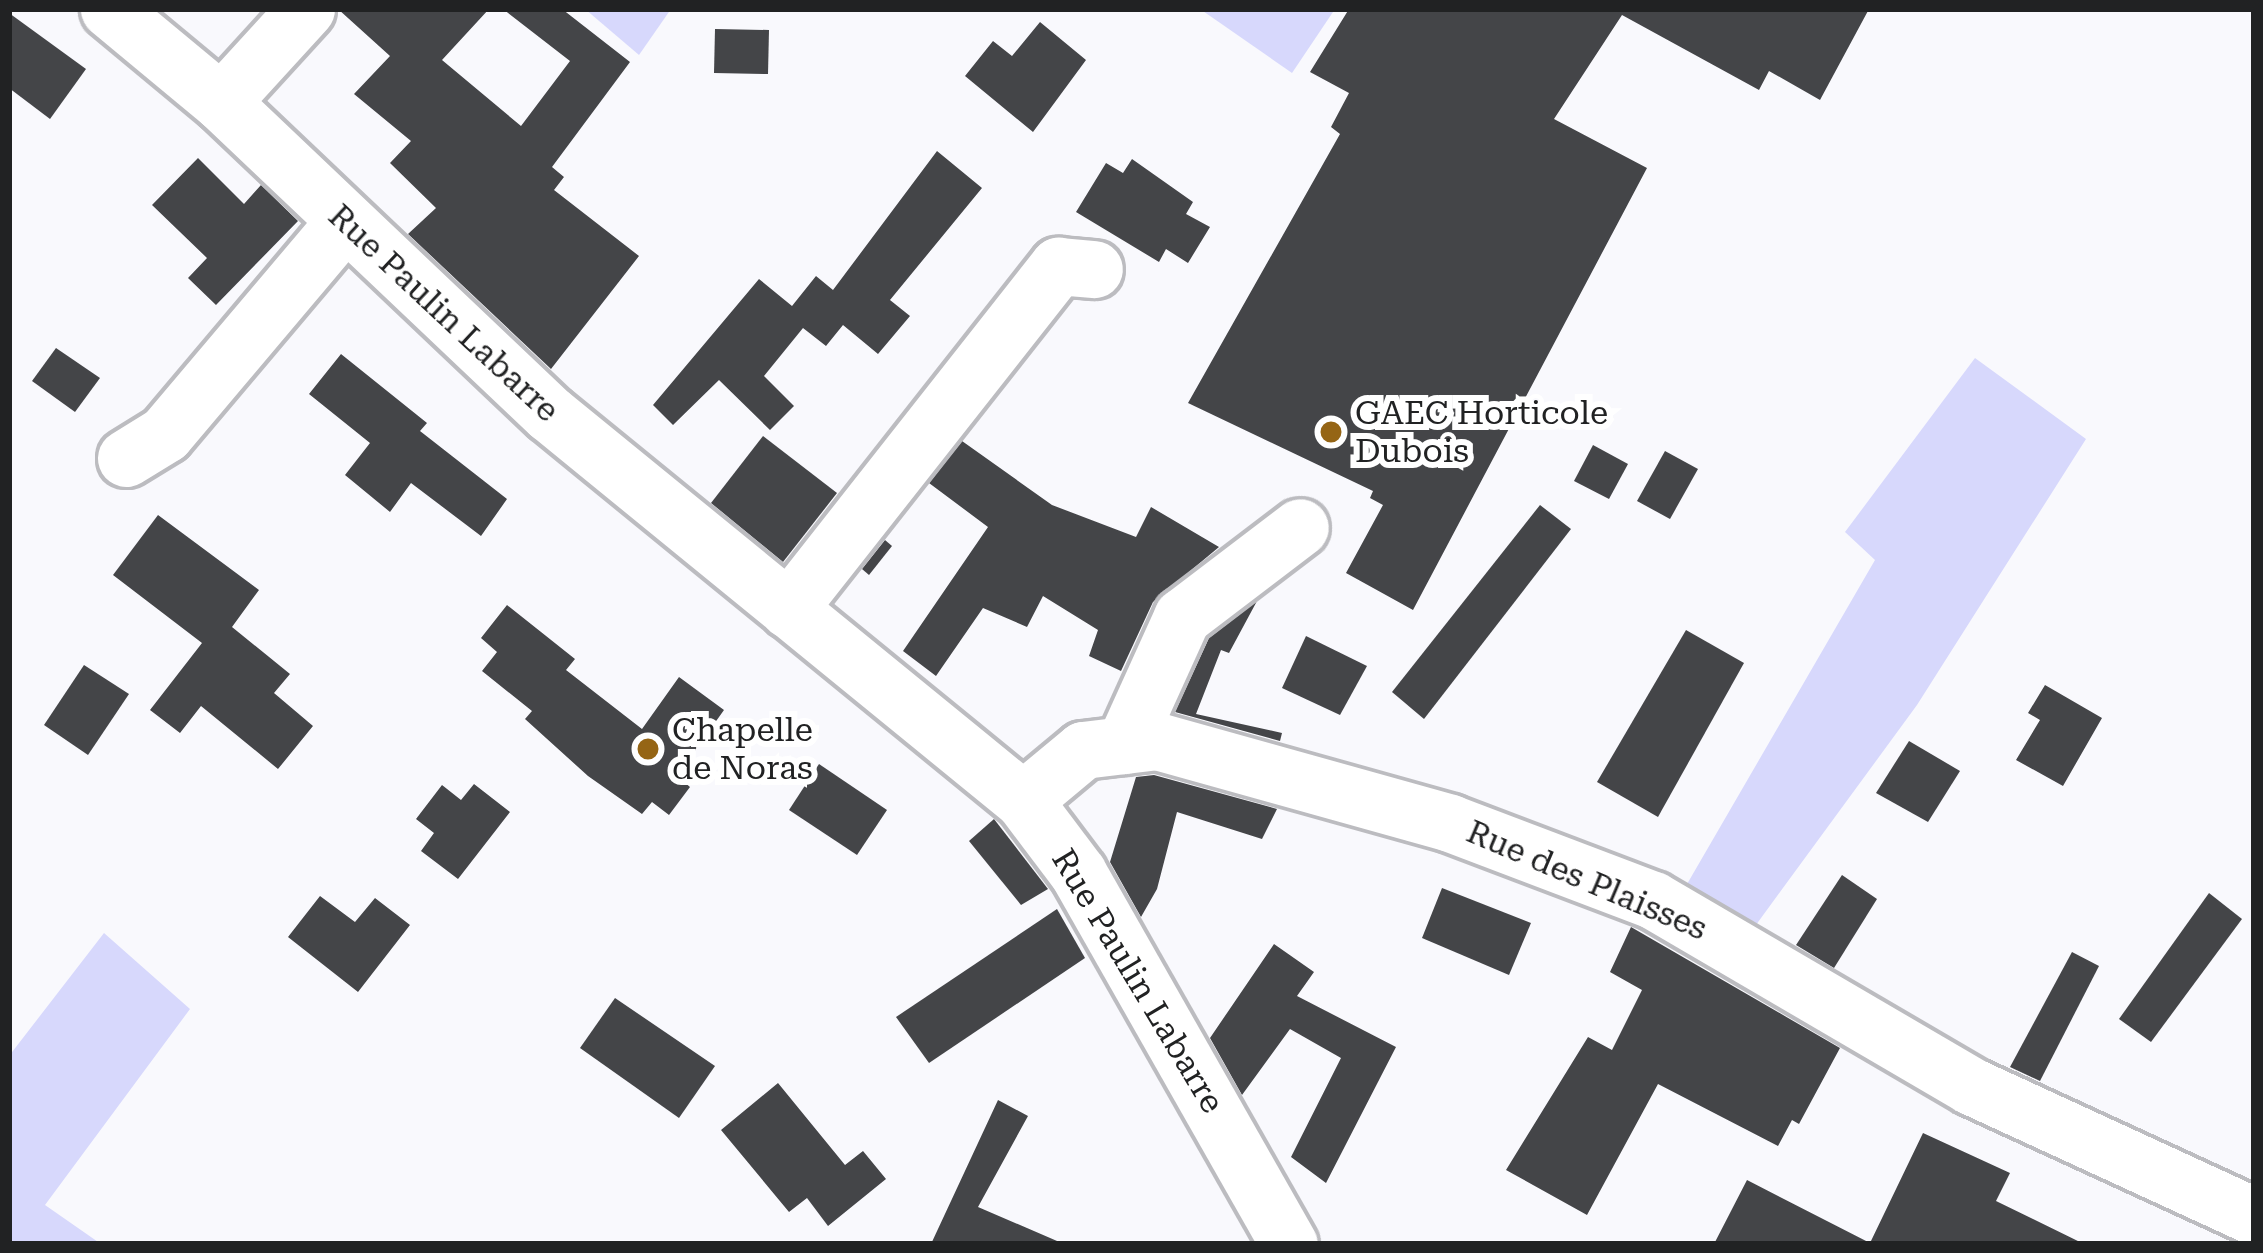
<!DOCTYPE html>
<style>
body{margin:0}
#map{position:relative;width:2263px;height:1253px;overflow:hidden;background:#f9f9fd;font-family:"Roboto Serif",serif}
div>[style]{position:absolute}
.green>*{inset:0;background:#d7d8fc}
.building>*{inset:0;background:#444548}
.roads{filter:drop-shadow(3px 0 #bcbcc0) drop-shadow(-3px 0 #bcbcc0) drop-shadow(0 3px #bcbcc0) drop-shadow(0 -3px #bcbcc0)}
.minor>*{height:57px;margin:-28.5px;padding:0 28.5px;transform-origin:28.5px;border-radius:28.5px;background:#fff}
.dots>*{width:33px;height:33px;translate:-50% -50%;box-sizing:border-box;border:6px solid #fff;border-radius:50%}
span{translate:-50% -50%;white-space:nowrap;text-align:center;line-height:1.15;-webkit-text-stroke:12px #fff;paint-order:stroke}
.street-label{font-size:33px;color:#212223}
.poi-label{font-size:33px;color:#212223}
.left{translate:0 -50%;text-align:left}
.frame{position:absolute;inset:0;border:12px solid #212223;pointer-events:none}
</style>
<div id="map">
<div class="green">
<i style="clip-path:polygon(585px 9px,671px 9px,639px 55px)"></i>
<i style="clip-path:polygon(1200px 9px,1335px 9px,1292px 73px)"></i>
<i style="clip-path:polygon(1975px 358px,2086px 439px,1917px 705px,1753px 929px,1683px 891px,1875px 560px,1845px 532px)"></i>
<i style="clip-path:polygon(104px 933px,190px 1009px,45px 1205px,101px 1244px,9px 1244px,9px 1056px)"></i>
</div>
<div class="building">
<i style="clip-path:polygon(338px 9px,489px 9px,442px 60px,521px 126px,570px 61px,503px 9px,562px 9px,630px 62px,552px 167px,564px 177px,554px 190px,639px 256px,551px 369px,408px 234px,436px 208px,390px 163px,411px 141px,354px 94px,390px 56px)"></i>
<i style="clip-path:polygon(1349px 9px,1869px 9px,1820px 100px,1769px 71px,1759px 90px,1622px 15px,1554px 119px,1647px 168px,1413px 610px,1346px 573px,1383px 505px,1370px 498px,1373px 491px,1188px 403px,1340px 134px,1331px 127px,1349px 93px,1310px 72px)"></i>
<i style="clip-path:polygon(9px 13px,86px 69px,50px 119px,9px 88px)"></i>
<i style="clip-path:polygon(1040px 22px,1086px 60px,1033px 132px,965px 76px,993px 41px,1012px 56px)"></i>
<i style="clip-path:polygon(715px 29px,769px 30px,768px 74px,714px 73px)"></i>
<i style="clip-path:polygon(937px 151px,982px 188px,890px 300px,910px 316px,878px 354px,843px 325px,826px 346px,803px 328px,764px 376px,794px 406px,770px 430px,719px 380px,673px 425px,653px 405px,759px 279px,792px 306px,816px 276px,833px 290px)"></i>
<i style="clip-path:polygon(198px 158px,244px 204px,261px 185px,298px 221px,216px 305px,188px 278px,207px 258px,152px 205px)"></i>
<i style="clip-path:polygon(1132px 159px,1193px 202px,1186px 214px,1210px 227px,1188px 263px,1166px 249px,1159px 262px,1076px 212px,1106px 163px,1123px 173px)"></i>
<i style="clip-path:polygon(56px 348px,100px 378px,75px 412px,32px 381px)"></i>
<i style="clip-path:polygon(341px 354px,427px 423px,420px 431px,507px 499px,481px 536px,411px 483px,390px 512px,345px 475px,370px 443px,309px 394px)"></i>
<i style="clip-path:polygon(763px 436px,837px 493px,783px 562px,711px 503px)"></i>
<i style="clip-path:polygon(962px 441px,1052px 505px,1136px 537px,1151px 507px,1219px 547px,1153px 602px,1121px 671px,1089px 656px,1098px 630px,1043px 596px,1027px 627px,983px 608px,936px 676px,903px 651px,988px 527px,929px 483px)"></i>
<i style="clip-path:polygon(1593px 445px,1628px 464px,1609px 499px,1574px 481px)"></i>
<i style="clip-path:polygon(1665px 451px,1698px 469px,1670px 519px,1637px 501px)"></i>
<i style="clip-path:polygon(1540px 505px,1571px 529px,1424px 719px,1392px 692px)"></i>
<i style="clip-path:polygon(158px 515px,259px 590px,232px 627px,290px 674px,274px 693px,313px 726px,278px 769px,201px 706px,180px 733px,150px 710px,202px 643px,113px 575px)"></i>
<i style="clip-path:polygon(885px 540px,892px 546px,869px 575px,862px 569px)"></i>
<i style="clip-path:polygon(1257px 601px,1229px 653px,1221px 650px,1196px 714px,1282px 733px,1280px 741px,1175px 712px,1209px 638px)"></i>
<i style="clip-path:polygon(507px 605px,575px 659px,566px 670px,642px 729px,679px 677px,724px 710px,677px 776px,690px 787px,669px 815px,652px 802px,642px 814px,588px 776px,525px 719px,532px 711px,482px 671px,497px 652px,481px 638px)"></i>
<i style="clip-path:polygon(1686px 630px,1744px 663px,1658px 817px,1597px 782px)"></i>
<i style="clip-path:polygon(1306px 636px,1367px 666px,1340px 715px,1282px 688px)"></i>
<i style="clip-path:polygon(84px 665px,129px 694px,88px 755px,44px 725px)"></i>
<i style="clip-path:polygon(2045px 685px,2102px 718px,2063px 786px,2016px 760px,2040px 720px,2028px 713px)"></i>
<i style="clip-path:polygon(1909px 741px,1960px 771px,1928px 822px,1876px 793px)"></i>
<i style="clip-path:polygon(819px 764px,887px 810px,857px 855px,789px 810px)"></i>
<i style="clip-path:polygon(1154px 775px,1277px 809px,1262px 839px,1177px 812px,1157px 889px,1141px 917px,1110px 862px,1136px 777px)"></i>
<i style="clip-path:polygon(474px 784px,510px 812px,458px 879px,421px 851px,434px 833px,416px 819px,442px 785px,461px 800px)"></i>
<i style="clip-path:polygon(994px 819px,1048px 889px,1021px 905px,969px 841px)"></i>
<i style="clip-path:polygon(1842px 875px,1877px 899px,1834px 968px,1796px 945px)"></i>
<i style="clip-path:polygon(1442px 888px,1531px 923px,1509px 975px,1422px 938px)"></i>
<i style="clip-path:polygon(2209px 893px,2242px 919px,2151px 1042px,2119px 1019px)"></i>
<i style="clip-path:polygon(320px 896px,355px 922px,375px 898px,410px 925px,358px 992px,288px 937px)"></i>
<i style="clip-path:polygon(1057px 909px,1085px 958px,929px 1063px,896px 1017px)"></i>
<i style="clip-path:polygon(1631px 927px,1840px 1048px,1799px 1124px,1792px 1120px,1778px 1146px,1658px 1084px,1587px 1215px,1506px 1170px,1588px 1037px,1612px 1050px,1642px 990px,1610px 972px)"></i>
<i style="clip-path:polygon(1274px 944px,1314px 972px,1297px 996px,1396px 1047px,1326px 1183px,1291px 1157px,1341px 1058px,1290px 1029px,1242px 1095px,1210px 1038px)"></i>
<i style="clip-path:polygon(2072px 952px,2099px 966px,2040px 1081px,2010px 1067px)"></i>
<i style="clip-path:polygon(615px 998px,715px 1066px,679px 1118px,580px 1048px)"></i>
<i style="clip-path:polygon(778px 1083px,845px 1165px,863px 1151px,886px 1179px,828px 1226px,807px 1198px,789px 1212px,721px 1130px)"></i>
<i style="clip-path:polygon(998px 1100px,1028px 1116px,978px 1207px,1064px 1244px,931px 1244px)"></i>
<i style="clip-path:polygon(1923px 1133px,2010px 1173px,1996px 1201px,2084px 1244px,1714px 1244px,1747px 1180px,1870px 1243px)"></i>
</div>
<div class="roads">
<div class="minor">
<i style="left:109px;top:9px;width:146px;rotate:39.7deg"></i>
<i style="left:221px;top:102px;width:453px;rotate:43.5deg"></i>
<i style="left:550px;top:414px;width:611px;rotate:39.22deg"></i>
<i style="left:1023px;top:800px;width:91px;rotate:53deg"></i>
<i style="left:1078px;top:873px;width:427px;rotate:60.4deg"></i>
<i style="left:221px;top:102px;width:126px;rotate:-47.6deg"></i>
<i style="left:126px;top:458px;width:46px;rotate:-31.6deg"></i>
<i style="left:165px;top:434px;width:279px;rotate:-49.8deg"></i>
<i style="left:788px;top:609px;width:437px;rotate:-51.8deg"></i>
<i style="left:1058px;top:266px;width:36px;rotate:5deg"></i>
<i style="left:1124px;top:745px;width:141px;rotate:-65.6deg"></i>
<i style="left:1182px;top:617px;width:148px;rotate:-37.3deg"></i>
<i style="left:1023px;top:800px;width:78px;rotate:-39.8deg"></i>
<i style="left:1083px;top:750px;width:75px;rotate:-6.9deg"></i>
<i style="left:1157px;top:741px;width:304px;rotate:15.6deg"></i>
<i style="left:1450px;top:823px;width:217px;rotate:20.8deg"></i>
<i style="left:1653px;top:900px;width:368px;rotate:30.3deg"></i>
<i style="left:1971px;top:1086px;width:311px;rotate:24.7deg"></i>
</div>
</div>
<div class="dots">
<i style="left:1331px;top:432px;background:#956515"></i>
<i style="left:648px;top:749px;background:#956515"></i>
</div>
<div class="street-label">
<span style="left:444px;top:313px;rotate:43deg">Rue Paulin Labarre</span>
<span style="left:1587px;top:880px;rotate:23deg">Rue des Plaisses</span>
<span style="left:1138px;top:981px;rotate:59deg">Rue Paulin Labarre</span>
</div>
<div class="poi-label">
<span class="left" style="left:1355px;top:432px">GAEC Horticole<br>Dubois</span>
<span class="left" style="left:672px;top:749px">Chapelle<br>de Noras</span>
</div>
<div class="frame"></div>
</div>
